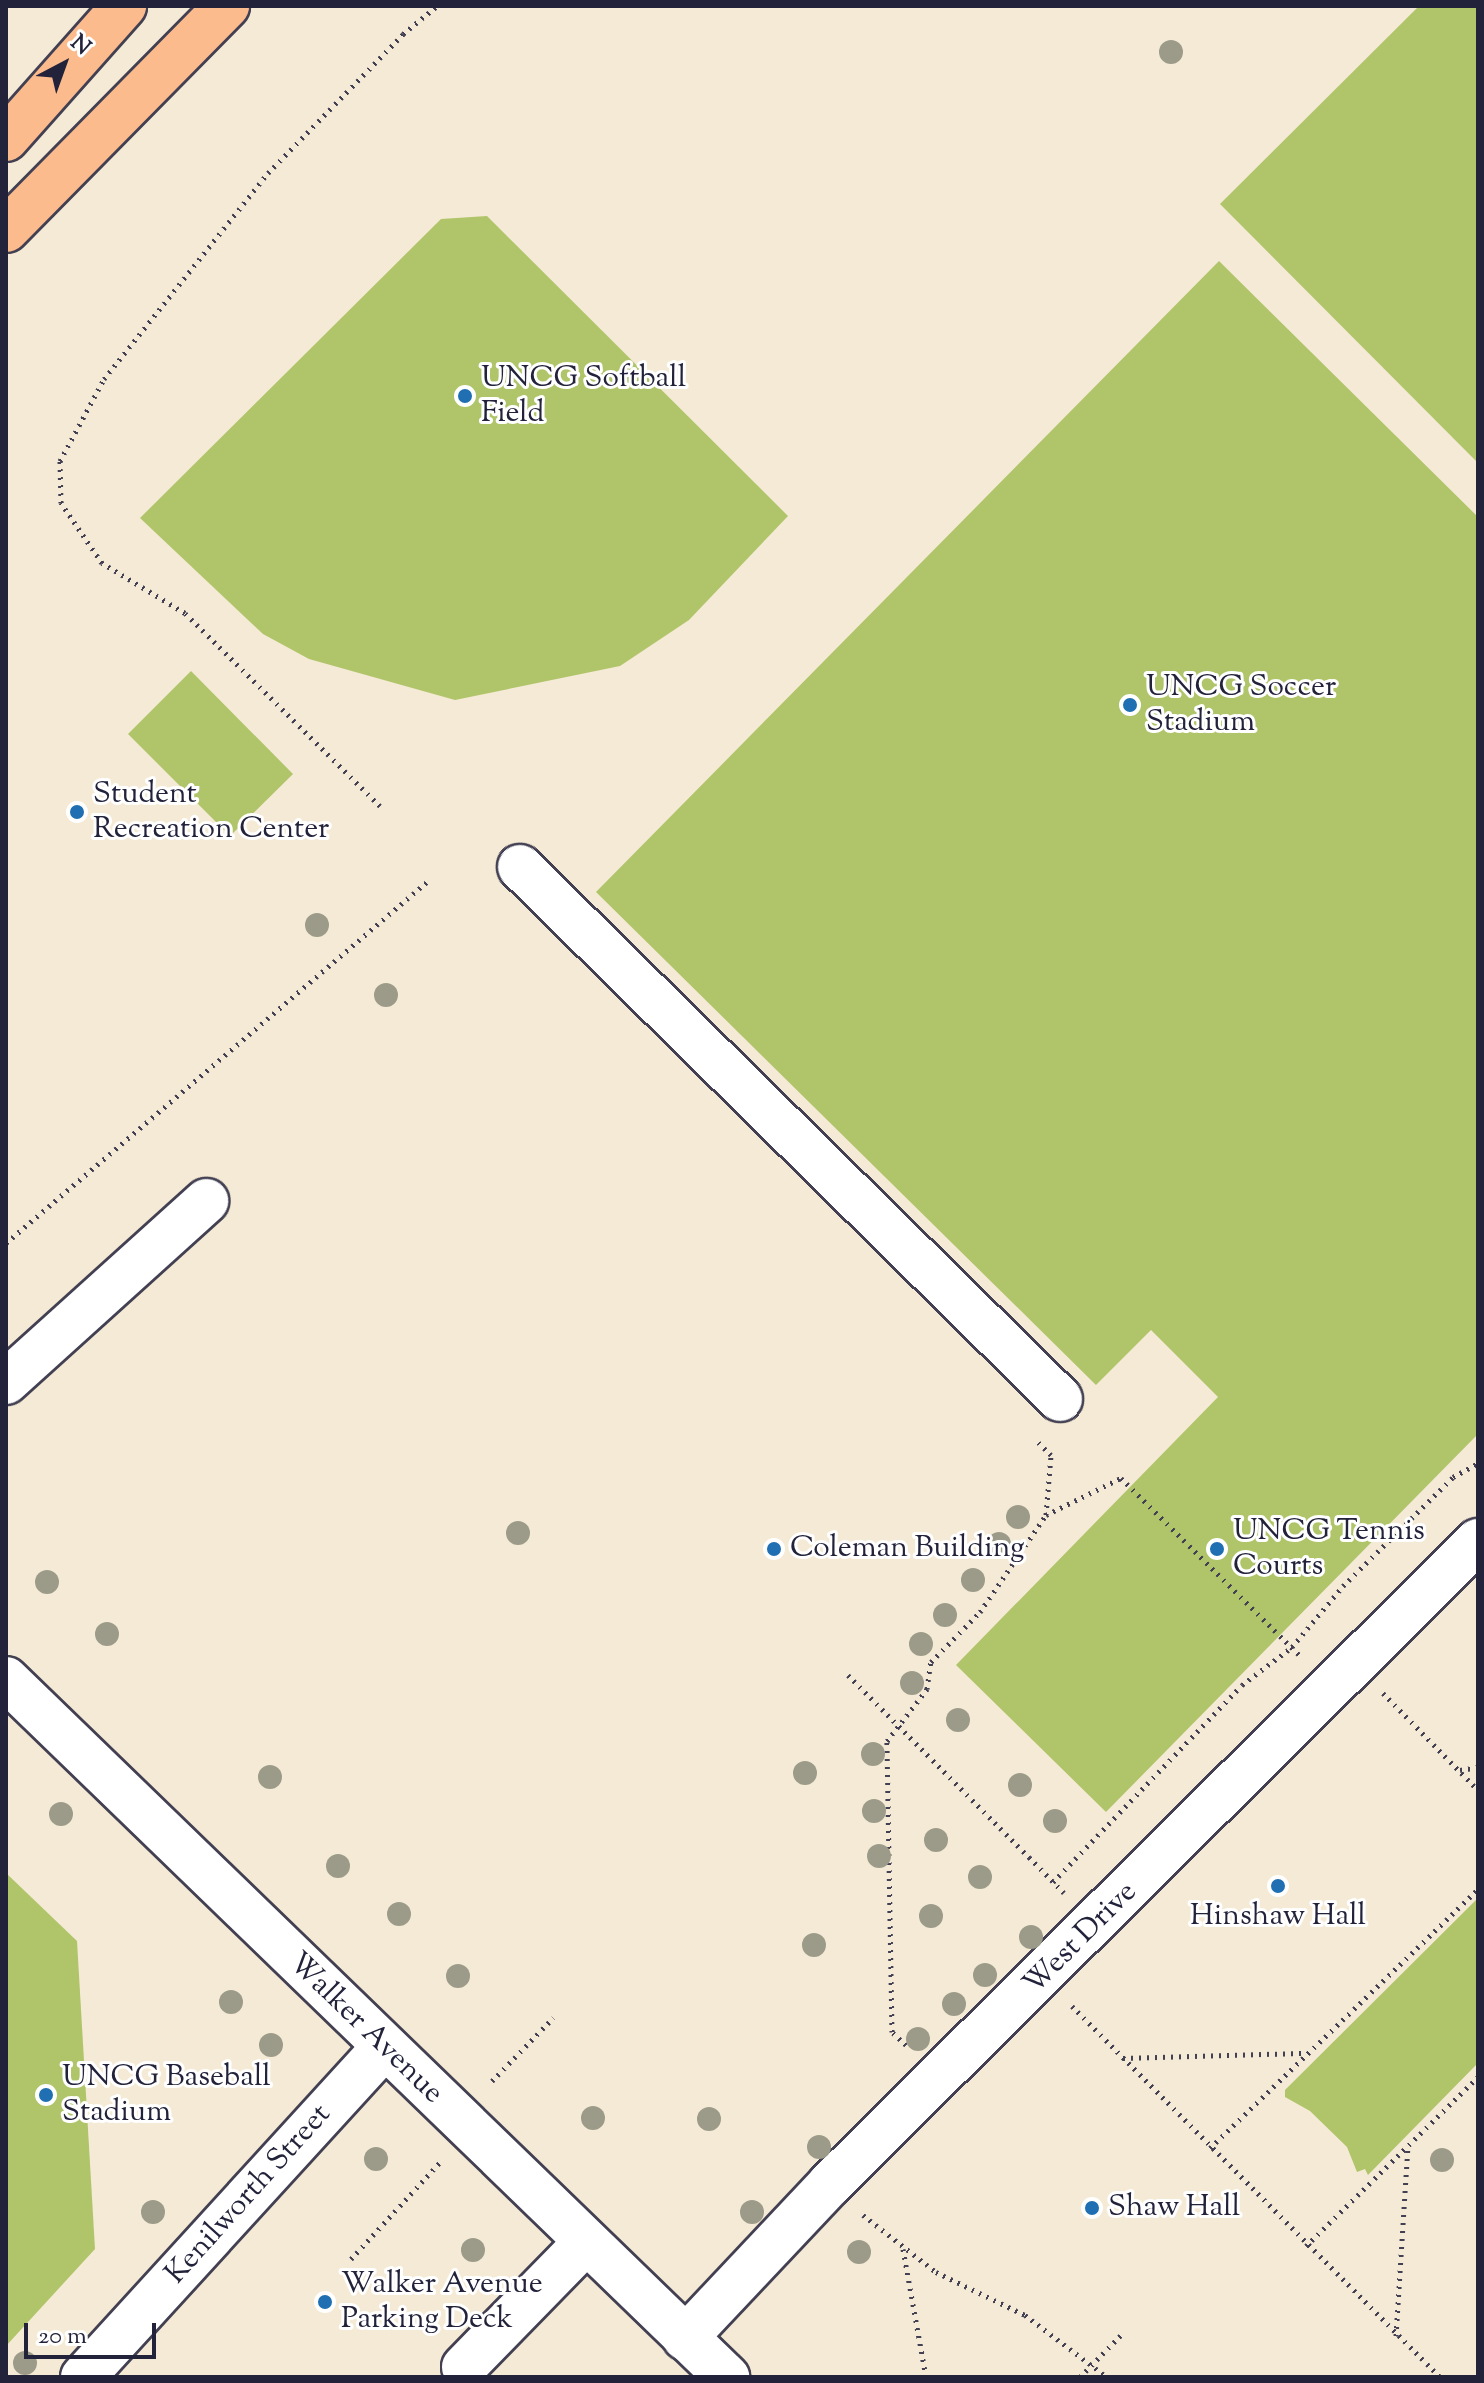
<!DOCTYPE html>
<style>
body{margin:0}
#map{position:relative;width:1484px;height:2383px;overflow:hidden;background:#f5ead5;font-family:"Sorts Mill Goudy",serif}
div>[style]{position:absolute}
.green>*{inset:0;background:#b0c56a}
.path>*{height:5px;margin-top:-2.5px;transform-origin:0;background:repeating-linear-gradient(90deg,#424052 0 2px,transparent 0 8px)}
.roads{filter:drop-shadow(2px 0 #424052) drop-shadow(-2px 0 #424052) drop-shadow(0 2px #424052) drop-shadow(0 -2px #424052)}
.minor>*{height:44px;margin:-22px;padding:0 22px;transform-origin:22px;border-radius:22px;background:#fff}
.major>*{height:44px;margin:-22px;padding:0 22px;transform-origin:22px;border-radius:22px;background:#fbbb8c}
.path-bridge>*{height:5px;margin-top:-2.5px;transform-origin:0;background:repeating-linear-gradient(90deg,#424052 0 2px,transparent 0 8px)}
.trees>*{width:24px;height:24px;margin:-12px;border-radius:50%;background:#9c9b89}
.dots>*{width:22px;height:22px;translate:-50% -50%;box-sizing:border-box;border:4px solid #fff;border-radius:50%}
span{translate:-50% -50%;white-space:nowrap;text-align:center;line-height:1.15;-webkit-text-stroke:6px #fff;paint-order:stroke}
.poi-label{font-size:30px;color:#22223b}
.left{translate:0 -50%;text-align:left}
.street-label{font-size:30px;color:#22223b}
.frame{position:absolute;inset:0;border:8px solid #22223b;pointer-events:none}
.north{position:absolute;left:24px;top:24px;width:80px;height:80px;-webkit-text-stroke:6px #fff;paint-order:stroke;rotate:41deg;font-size:22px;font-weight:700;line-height:32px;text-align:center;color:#22223b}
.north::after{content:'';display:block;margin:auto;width:28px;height:36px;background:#22223b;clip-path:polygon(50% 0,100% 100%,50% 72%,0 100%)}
.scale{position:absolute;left:24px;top:2323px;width:132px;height:36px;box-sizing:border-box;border:4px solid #22223b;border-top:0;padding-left:10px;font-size:24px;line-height:28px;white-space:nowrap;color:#22223b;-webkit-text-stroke:6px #fff;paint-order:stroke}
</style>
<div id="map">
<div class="green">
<i style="clip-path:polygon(1419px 6px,1478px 6px,1478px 463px,1220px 204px)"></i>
<i style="clip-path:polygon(487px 216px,788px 516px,689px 620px,620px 666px,455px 700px,309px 659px,263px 634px,140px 518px,441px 219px)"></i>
<i style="clip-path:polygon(1219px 261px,1478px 517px,1478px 1434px,1106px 1812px,956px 1665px,1218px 1397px,1151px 1330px,1096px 1385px,596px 892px)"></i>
<i style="clip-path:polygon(191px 671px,293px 774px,230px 836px,128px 734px)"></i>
<i style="clip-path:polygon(6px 1873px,77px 1941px,95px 2249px,6px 2346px)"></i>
<i style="clip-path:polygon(1478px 1898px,1478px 2063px,1368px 2175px,1365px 2169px,1357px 2172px,1347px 2147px,1310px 2111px,1285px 2097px,1285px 2090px)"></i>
</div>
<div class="path">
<i style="left:380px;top:806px;width:274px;rotate:-135.3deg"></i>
<i style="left:185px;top:613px;width:97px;rotate:-148.9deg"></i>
<i style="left:102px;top:563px;width:73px;rotate:-124.3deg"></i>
<i style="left:61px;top:503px;width:42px;rotate:-91.4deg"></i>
<i style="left:60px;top:461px;width:93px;rotate:-61.8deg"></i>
<i style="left:104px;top:379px;width:263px;rotate:-51.5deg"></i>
<i style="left:268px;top:173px;width:194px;rotate:-45.8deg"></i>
<i style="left:403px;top:34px;width:44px;rotate:-39.5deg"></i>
<i style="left:6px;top:1243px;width:557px;rotate:-40.63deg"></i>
<i style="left:1046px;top:1515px;width:84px;rotate:-26.3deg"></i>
<i style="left:1121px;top:1478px;width:252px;rotate:44.8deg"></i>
<i style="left:1383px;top:1693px;width:136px;rotate:45.6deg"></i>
<i style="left:1460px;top:1770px;width:18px;rotate:-9deg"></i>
<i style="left:1029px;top:1857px;width:50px;rotate:45.8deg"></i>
<i style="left:1053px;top:1882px;width:273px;rotate:-46.2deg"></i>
<i style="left:1242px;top:1685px;width:63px;rotate:-37.2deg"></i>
<i style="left:1292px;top:1647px;width:80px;rotate:-50.1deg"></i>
<i style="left:1343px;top:1586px;width:155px;rotate:-44.7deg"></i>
<i style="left:1453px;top:1477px;width:29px;rotate:-29deg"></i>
<i style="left:1072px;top:2006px;width:523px;rotate:45.23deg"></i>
<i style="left:906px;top:2045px;width:19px;rotate:-137deg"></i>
<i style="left:892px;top:2032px;width:291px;rotate:-91deg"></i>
<i style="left:887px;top:1741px;width:66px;rotate:-52.4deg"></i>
<i style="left:927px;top:1689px;width:27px;rotate:-82deg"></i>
<i style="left:931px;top:1662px;width:70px;rotate:-45.6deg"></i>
<i style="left:980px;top:1612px;width:117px;rotate:-55.8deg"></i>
<i style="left:1046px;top:1515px;width:60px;rotate:-85.2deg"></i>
<i style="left:1051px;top:1455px;width:23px;rotate:-135deg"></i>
<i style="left:1123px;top:2058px;width:184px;rotate:-1.6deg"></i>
<i style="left:492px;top:2081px;width:88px;rotate:-45.9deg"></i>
<i style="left:1210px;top:2148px;width:373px;rotate:-44deg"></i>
<i style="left:863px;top:2215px;width:93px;rotate:38deg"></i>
<i style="left:936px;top:2272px;width:99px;rotate:25.8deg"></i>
<i style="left:1025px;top:2315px;width:103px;rotate:37.1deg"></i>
<i style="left:1306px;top:2246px;width:241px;rotate:-44.5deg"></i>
<i style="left:903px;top:2249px;width:130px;rotate:79.8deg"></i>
<i style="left:351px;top:2259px;width:134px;rotate:-47.4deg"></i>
<i style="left:1396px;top:2336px;width:189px;rotate:-86.4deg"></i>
<i style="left:1080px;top:2377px;width:59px;rotate:-45.7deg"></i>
</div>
<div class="roads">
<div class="minor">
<i style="left:520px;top:867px;width:758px;rotate:44.57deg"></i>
<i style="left:6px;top:1382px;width:270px;rotate:-42.1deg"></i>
<i style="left:6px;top:1679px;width:1004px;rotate:44.07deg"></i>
<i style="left:685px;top:2338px;width:212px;rotate:-46.7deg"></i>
<i style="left:830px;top:2184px;width:913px;rotate:-44.78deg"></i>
<i style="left:464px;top:2367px;width:175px;rotate:-45.7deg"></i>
<i style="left:83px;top:2377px;width:445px;rotate:-47.6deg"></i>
</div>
<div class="major">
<i style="left:6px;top:139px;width:178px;rotate:-48.4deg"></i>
<i style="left:6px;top:230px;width:315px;rotate:-45.4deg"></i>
</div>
</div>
<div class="path-bridge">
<i style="left:848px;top:1675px;width:257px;rotate:45.2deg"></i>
</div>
<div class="trees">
<i style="left:1171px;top:52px"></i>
<i style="left:317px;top:925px"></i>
<i style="left:386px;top:995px"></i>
<i style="left:1018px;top:1517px"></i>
<i style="left:518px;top:1533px"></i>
<i style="left:999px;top:1544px"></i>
<i style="left:973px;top:1580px"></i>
<i style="left:47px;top:1582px"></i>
<i style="left:945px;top:1615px"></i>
<i style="left:107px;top:1634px"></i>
<i style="left:921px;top:1644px"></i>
<i style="left:912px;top:1683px"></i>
<i style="left:958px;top:1720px"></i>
<i style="left:873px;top:1754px"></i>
<i style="left:805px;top:1773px"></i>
<i style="left:270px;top:1777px"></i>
<i style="left:1020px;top:1785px"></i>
<i style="left:874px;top:1811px"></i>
<i style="left:61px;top:1814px"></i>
<i style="left:1055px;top:1821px"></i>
<i style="left:936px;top:1840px"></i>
<i style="left:879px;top:1856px"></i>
<i style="left:338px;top:1866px"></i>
<i style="left:980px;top:1877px"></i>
<i style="left:399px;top:1914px"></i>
<i style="left:931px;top:1916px"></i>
<i style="left:1031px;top:1937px"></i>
<i style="left:814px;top:1945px"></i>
<i style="left:985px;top:1975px"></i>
<i style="left:458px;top:1976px"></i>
<i style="left:231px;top:2002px"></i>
<i style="left:954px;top:2004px"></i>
<i style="left:918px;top:2039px"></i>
<i style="left:271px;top:2045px"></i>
<i style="left:593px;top:2118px"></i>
<i style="left:709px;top:2119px"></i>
<i style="left:819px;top:2147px"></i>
<i style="left:376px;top:2159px"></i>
<i style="left:1442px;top:2160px"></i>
<i style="left:153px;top:2212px"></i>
<i style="left:752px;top:2212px"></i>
<i style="left:473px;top:2250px"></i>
<i style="left:859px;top:2252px"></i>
<i style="left:25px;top:2363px"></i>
</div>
<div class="dots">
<i style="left:465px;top:396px;background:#1f6fb2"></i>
<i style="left:1130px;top:705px;background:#1f6fb2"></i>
<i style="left:77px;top:812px;background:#1f6fb2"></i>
<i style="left:774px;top:1549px;background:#1f6fb2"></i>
<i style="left:1217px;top:1549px;background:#1f6fb2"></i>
<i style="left:1278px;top:1886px;background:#1f6fb2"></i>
<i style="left:46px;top:2095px;background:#1f6fb2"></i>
<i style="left:1092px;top:2208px;background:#1f6fb2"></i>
<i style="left:325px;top:2302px;background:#1f6fb2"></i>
</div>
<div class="poi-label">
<span class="left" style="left:481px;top:396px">UNCG Softball<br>Field</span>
<span class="left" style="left:1146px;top:705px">UNCG Soccer<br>Stadium</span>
<span class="left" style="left:93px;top:812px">Student<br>Recreation Center</span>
<span class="left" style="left:1233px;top:1549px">UNCG Tennis<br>Courts</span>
<span class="left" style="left:790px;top:1549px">Coleman Building</span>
<span style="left:1278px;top:1917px">Hinshaw Hall</span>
<span class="left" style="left:62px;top:2095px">UNCG Baseball<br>Stadium</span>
<span class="left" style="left:1108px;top:2208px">Shaw Hall</span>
<span class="left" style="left:341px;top:2302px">Walker Avenue<br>Parking Deck</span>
</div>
<div class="street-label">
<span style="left:1081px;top:1939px;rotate:-45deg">West Drive</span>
<span style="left:365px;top:2029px;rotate:44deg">Walker Avenue</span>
<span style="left:249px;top:2195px;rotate:-48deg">Kenilworth Street</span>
</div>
<div class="frame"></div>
<div class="north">N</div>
<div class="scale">20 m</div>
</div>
